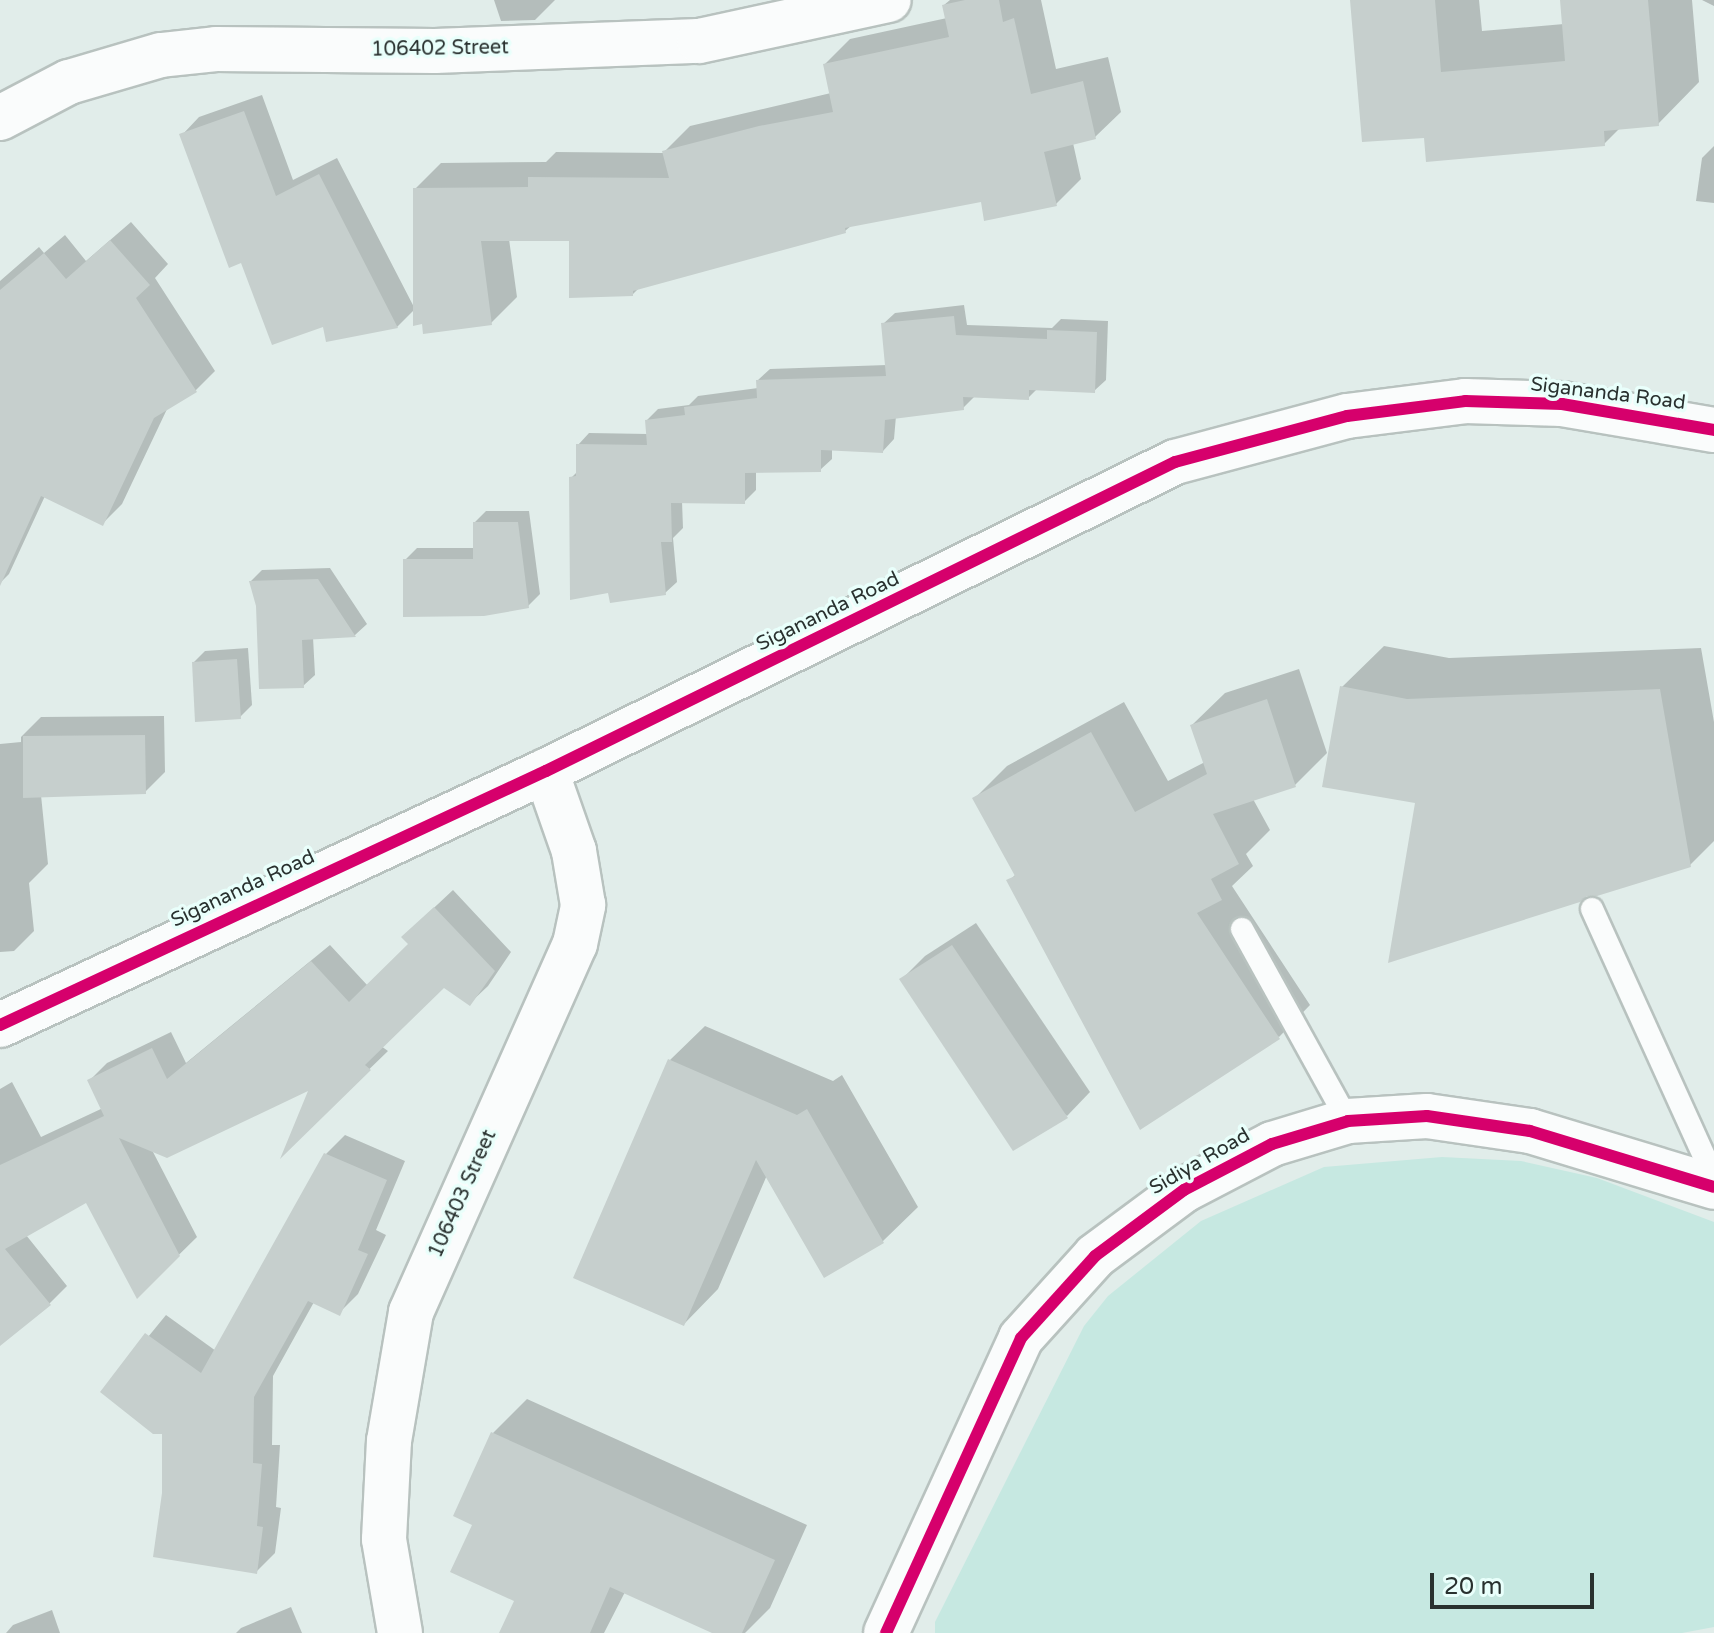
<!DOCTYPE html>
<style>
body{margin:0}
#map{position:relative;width:1714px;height:1633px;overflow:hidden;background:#e1edea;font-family:"Varela Round",sans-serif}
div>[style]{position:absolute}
.green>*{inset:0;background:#c6e8e1}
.shadow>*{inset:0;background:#0003}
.building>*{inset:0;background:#c6cfcd}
.roads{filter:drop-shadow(2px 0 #b8c2bf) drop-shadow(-2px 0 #b8c2bf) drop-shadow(0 2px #b8c2bf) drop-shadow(0 -2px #b8c2bf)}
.lane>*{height:22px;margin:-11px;padding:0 11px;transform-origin:11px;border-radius:11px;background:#fafcfc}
.street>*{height:44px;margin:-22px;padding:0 22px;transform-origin:22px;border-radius:22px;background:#fafcfc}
.cycleway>*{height:12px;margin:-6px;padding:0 6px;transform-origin:6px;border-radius:6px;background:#d6006c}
span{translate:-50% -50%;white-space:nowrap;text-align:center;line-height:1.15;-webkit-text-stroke:7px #e9fffb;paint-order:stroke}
.street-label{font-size:20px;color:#29312f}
.scale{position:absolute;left:1430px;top:1573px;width:164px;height:36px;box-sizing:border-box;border:4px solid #29312f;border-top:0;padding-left:10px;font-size:24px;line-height:28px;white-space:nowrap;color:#29312f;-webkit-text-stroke:6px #e9fffb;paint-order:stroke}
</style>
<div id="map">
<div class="green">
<i style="clip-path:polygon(1442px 1157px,1521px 1161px,1597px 1178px,1714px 1222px,1714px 1627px,1682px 1633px,935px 1633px,935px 1622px,1084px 1326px,1108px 1296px,1201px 1221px,1324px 1167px)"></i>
</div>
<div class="shadow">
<i style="clip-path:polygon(494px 0,555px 0,535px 20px,501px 21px)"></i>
<i style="clip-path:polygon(950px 0,1041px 0,1056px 69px,1108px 57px,1121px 112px,1095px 137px,1073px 143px,1081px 179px,1056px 204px,982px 200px,852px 225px,845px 231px,640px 287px,633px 294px,571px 239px,509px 239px,517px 297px,491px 323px,415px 189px,441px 163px,546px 162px,556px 152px,663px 153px,690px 126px,831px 93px,825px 64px,850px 39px,947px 18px,944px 5px)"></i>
<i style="clip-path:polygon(1352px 0,1479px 0,1482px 31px,1564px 24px,1562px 0,1692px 0,1699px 82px,1658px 124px,1621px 127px,1604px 144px,1426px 135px)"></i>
<i style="clip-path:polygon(1702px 0,1714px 0,1714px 6px)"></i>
<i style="clip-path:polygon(262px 95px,293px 180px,337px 158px,415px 309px,397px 327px,327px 339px,325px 324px,242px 261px,182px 135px,199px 117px)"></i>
<i style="clip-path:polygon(1714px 146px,1714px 203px,1696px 201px,1702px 158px)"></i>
<i style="clip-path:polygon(131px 222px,168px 264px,155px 278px,215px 371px,196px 390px,168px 407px,122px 504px,103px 523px,45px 496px,9px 574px,0 583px,0 281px,39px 247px,44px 253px,65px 235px,86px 261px)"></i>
<i style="clip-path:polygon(964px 305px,967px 325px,1052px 328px,1061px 319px,1108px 321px,1106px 380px,1094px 391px,1037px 389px,1028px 398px,975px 396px,963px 408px,896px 416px,894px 439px,883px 451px,832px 448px,832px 459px,820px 470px,756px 471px,756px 490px,744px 502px,682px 501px,683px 528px,673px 538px,677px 582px,665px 593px,571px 478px,578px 471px,578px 445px,589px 433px,648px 434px,647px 420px,658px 409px,689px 405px,698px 396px,758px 388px,758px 380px,770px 369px,887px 365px,883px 324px,895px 313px)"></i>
<i style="clip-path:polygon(486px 511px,529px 511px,540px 594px,528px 606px,405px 560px,417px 548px,475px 548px,475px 522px)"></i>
<i style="clip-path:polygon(330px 568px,367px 624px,355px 635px,313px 637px,315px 675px,303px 686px,258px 606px,251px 581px,262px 570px)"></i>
<i style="clip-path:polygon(1384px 646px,1449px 658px,1701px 648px,1714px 722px,1714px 841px,1690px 865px,1417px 801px,1342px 687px)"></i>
<i style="clip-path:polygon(248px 648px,252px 705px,240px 717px,194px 662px,205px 651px)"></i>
<i style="clip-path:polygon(1299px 669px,1327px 753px,1295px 785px,1253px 799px,1270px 830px,1246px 854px,1253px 866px,1232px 886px,1310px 1005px,1279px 1037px,1009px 881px,1016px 874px,975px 798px,1007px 766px,1124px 702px,1168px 781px,1205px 762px,1192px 725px,1225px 693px)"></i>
<i style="clip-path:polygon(164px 716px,165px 772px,145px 792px,41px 795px,48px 864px,29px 883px,34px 931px,14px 951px,0 952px,0 744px,21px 742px,21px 737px,41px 717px)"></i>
<i style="clip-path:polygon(453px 890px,511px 952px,488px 986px,470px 1003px,444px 985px,381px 1046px,388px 1051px,285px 1151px,311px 1087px,152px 1150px,197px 1237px,137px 1296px,87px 1201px,26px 1235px,67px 1286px,49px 1304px,0 1316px,0 1089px,12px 1082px,41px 1137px,103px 1108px,89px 1081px,107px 1063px,171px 1032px,186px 1063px,330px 945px,368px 986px,410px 944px,422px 919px)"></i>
<i style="clip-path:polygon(976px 923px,1090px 1092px,1067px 1116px,901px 980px,925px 956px)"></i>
<i style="clip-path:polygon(705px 1026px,833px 1081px,842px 1075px,918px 1207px,883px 1241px,825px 1275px,767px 1175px,718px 1289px,684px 1324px,670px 1060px)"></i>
<i style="clip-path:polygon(345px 1135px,405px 1161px,376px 1230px,386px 1235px,358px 1294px,339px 1313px,314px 1302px,273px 1376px,272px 1445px,280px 1445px,276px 1507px,281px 1508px,275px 1553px,256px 1572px,164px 1493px,164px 1432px,103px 1392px,166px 1315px,216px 1351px,326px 1154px)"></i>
<i style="clip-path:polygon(527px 1399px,807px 1525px,770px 1608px,745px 1633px,717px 1633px,625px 1592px,604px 1633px,509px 1633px,517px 1600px,475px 1524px,493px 1433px)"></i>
<i style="clip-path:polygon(291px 1607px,302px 1633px,236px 1633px,241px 1628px)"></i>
<i style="clip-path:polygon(52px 1610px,60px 1633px,6px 1633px,13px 1625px)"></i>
</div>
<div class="building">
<i style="clip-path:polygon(965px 0,999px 0,1003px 22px,1014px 18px,1031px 94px,1083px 81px,1096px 139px,1044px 152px,1057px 206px,984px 221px,981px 202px,845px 228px,846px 233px,633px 291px,633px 296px,569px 298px,569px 241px,481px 241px,492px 325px,423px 334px,422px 324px,413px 326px,413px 188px,528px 187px,528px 177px,669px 178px,662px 151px,759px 126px,833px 112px,823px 64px,949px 37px,942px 5px)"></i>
<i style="clip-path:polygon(1350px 0,1435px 0,1441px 72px,1565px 61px,1560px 0,1648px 0,1659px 126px,1604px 131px,1605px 146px,1426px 162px,1424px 138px,1362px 142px)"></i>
<i style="clip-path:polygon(244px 111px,276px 196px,319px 174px,398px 328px,326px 342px,323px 327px,272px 345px,241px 263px,229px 268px,179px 134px)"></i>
<i style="clip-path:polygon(110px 240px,150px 285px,136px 298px,197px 392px,154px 418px,103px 526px,41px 496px,0 586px,0 290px,44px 253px,66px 279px)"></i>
<i style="clip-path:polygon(954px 316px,956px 335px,1047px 339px,1047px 330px,1097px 332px,1095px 393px,1029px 390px,1029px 400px,963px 397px,964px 410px,885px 420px,883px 453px,821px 450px,821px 472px,745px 473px,745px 504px,671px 503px,672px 542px,661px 542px,666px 595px,610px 603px,608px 593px,570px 600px,569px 477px,576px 476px,576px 444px,647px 445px,645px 420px,685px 415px,684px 407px,757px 398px,756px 380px,886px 376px,881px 323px)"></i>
<i style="clip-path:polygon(473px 522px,518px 522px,529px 608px,484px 616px,403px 617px,403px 559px,473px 559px)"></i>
<i style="clip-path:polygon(318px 579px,356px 637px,302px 640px,304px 688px,259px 689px,256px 606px,249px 581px)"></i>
<i style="clip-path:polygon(237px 659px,241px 719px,195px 722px,192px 662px)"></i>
<i style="clip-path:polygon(1340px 686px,1407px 699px,1660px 689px,1691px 867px,1597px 896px,1587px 896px,1580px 902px,1388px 963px,1415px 803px,1322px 787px)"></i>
<i style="clip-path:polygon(1267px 699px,1296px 787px,1213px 814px,1239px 864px,1211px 879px,1222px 900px,1197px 913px,1280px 1039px,1140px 1130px,1006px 880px,1015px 876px,972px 798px,1091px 732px,1135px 812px,1207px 774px,1190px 725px)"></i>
<i style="clip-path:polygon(145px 735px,146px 794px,23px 798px,23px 736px)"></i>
<i style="clip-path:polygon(434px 907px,495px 971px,470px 1006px,444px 988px,365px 1065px,371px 1070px,280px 1159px,308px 1091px,167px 1158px,119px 1138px,180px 1256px,137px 1299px,86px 1203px,5px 1249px,51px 1305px,0 1346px,0 1165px,104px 1116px,87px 1080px,152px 1048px,167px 1079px,311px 961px,349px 1002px,408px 944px,401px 937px)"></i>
<i style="clip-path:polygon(952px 945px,1068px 1118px,1013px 1151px,899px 979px)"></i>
<i style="clip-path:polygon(668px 1059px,797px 1115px,807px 1109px,884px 1243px,824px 1278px,756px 1160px,684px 1326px,573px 1278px)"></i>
<i style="clip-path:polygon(324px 1153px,387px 1180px,358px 1250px,368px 1254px,340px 1316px,308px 1301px,254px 1397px,253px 1463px,262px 1464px,257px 1526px,263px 1527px,257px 1574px,153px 1557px,162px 1493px,162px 1434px,153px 1434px,100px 1392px,145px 1333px,201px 1373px)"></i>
<i style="clip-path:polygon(491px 1432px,775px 1560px,742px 1633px,712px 1633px,610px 1587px,590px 1633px,499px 1633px,514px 1601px,450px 1572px,472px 1525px,453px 1516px)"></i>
</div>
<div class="roads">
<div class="lane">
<i style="left:1592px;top:909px;width:295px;rotate:65.6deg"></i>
<i style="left:1242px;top:929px;width:219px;rotate:61.1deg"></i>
</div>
<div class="street">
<i style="left:0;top:118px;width:78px;rotate:-27.6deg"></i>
<i style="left:69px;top:82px;width:96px;rotate:-16.4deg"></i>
<i style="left:161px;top:55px;width:55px;rotate:-6.2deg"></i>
<i style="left:216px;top:49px;width:219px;rotate:0.5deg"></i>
<i style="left:435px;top:51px;width:264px;rotate:-2.2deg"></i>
<i style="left:699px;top:41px;width:194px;rotate:-12.2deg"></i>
<i style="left:0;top:1025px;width:602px;rotate:-24.95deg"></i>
<i style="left:546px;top:771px;width:701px;rotate:-26.16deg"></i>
<i style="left:1175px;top:462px;width:178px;rotate:-15deg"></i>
<i style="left:1347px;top:416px;width:119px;rotate:-7.2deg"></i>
<i style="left:1465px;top:401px;width:97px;rotate:1.8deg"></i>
<i style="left:1562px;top:404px;width:154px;rotate:9.7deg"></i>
<i style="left:400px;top:1633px;width:95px;rotate:-99.7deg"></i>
<i style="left:384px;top:1539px;width:98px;rotate:-87.1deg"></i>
<i style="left:389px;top:1441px;width:131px;rotate:-80.3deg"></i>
<i style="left:411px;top:1312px;width:403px;rotate:-66deg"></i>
<i style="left:575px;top:944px;width:40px;rotate:-78deg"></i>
<i style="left:583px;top:905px;width:55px;rotate:-99.5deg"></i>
<i style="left:574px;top:851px;width:85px;rotate:-109.3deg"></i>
<i style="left:886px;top:1633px;width:324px;rotate:-65.4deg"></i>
<i style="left:1021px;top:1338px;width:110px;rotate:-47.9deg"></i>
<i style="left:1095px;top:1256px;width:111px;rotate:-36.6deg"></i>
<i style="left:1184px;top:1190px;width:99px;rotate:-27.6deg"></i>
<i style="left:1272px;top:1144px;width:79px;rotate:-16.8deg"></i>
<i style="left:1348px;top:1121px;width:79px;rotate:-3.6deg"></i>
<i style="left:1427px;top:1116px;width:104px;rotate:8.3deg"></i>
<i style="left:1530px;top:1131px;width:192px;rotate:16.9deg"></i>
</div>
</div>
<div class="cycleway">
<i style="left:0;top:1025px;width:602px;rotate:-24.95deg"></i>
<i style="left:546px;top:771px;width:701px;rotate:-26.16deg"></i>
<i style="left:1175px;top:462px;width:178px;rotate:-15deg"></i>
<i style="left:1347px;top:416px;width:119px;rotate:-7.2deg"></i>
<i style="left:1465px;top:401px;width:97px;rotate:1.8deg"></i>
<i style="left:1562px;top:404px;width:154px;rotate:9.7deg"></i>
<i style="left:886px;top:1633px;width:324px;rotate:-65.4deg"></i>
<i style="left:1021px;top:1338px;width:110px;rotate:-47.9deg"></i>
<i style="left:1095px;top:1256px;width:111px;rotate:-36.6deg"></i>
<i style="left:1184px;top:1190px;width:99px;rotate:-27.6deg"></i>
<i style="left:1272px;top:1144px;width:79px;rotate:-16.8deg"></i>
<i style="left:1348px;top:1121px;width:79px;rotate:-3.6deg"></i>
<i style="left:1427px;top:1116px;width:104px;rotate:8.3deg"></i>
<i style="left:1530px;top:1131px;width:192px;rotate:16.9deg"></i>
</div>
<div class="street-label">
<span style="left:440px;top:49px;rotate:-1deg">106402 Street</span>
<span style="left:1608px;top:394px;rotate:7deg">Sigananda Road</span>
<span style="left:828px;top:612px;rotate:-26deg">Sigananda Road</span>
<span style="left:243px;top:889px;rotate:-25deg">Sigananda Road</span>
<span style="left:1200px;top:1162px;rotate:-30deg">Sidiya Road</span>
<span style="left:463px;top:1194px;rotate:-66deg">106403 Street</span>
</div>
<div class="scale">20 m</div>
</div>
